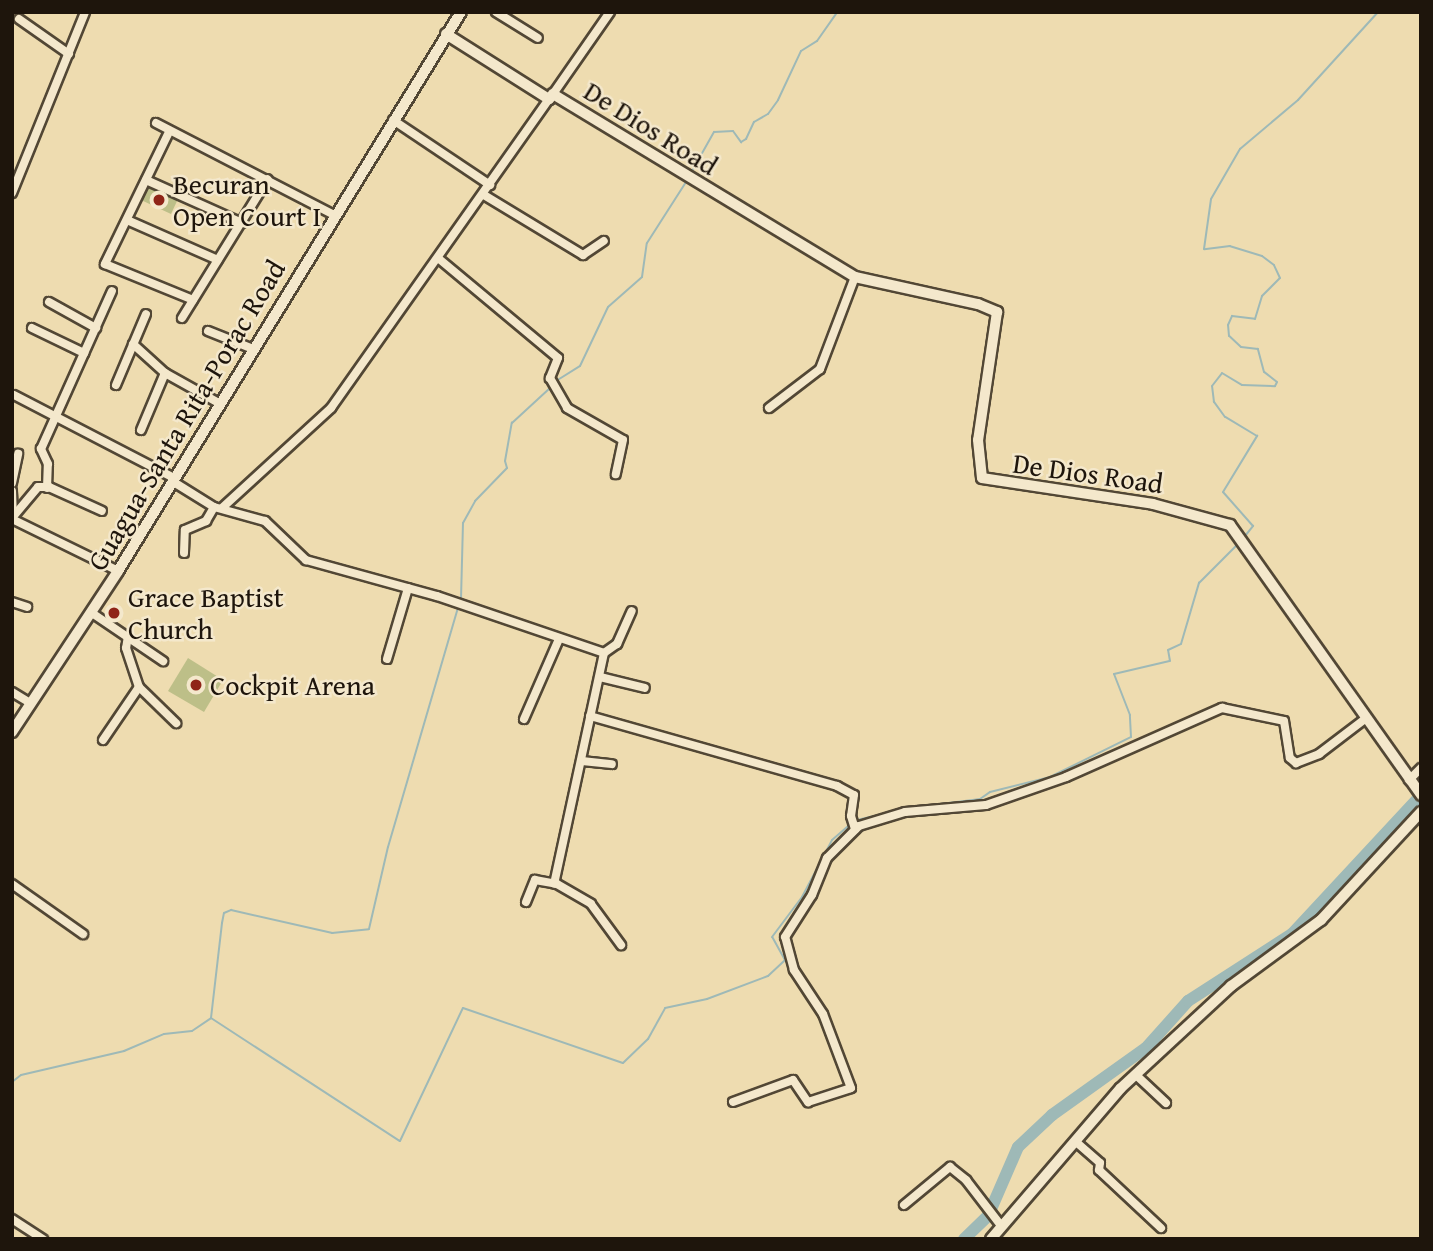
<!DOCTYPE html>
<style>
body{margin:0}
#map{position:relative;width:1433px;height:1251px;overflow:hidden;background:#eedcb0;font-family:"Gentium Book Plus",serif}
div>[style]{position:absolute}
.green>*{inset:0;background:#bdbf88}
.stream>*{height:2px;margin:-1px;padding:0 1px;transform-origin:1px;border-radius:1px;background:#9eb9b7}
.river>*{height:12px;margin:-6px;padding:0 6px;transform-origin:6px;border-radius:6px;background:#9eb9b7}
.roads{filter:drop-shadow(2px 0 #524735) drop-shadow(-2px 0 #524735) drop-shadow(0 2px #524735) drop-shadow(0 -2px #524735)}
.street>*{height:8px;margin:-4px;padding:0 4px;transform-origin:4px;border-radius:4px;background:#f4e8cc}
.secondary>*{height:10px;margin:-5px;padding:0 5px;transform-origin:5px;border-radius:5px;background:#f4e8cc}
.dots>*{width:19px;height:19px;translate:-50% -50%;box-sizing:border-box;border:4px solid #f4e8cc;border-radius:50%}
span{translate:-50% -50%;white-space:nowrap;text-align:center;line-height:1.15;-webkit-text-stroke:5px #f4e8cc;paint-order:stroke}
.street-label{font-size:28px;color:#1e150c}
.poi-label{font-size:28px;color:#1e150c}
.left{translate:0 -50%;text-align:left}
.frame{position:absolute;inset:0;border:14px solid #1e150c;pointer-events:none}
</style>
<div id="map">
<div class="green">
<i style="clip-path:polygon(148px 185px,178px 199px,171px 214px,141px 200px)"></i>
<i style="clip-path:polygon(188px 658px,223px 680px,204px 712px,168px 691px)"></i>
</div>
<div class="stream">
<i style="left:692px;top:171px;width:45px;rotate:-60.6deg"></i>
<i style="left:714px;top:132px;width:19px;rotate:-3deg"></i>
<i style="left:733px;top:131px;width:14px;rotate:54deg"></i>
<i style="left:741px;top:142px;width:6px;rotate:-31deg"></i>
<i style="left:746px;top:139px;width:19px;rotate:-65deg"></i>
<i style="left:754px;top:122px;width:16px;rotate:-30deg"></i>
<i style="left:768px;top:114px;width:17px;rotate:-54deg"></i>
<i style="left:778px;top:100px;width:54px;rotate:-64.9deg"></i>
<i style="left:801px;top:51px;width:19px;rotate:-32deg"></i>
<i style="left:817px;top:41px;width:35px;rotate:-55deg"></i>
<i style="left:556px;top:381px;width:28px;rotate:-32deg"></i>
<i style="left:580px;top:366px;width:65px;rotate:-64.6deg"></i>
<i style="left:608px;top:307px;width:45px;rotate:-41.4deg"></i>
<i style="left:642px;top:277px;width:34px;rotate:-82deg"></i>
<i style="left:647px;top:243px;width:76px;rotate:-57.4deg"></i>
<i style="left:1245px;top:536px;width:13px;rotate:-51deg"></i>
<i style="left:1253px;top:526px;width:45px;rotate:-131.4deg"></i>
<i style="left:1223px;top:492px;width:66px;rotate:-58.7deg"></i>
<i style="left:1257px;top:436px;width:37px;rotate:-149deg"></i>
<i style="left:1225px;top:417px;width:19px;rotate:-126deg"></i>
<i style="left:1214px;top:402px;width:16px;rotate:-97deg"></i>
<i style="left:1212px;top:386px;width:16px;rotate:-52deg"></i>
<i style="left:1222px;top:373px;width:23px;rotate:31deg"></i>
<i style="left:1242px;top:385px;width:33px;rotate:2deg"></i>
<i style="left:1275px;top:386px;width:4px;rotate:-63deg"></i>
<i style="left:1277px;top:382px;width:16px;rotate:-142deg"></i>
<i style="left:1264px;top:372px;width:24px;rotate:-105deg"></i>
<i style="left:1258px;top:349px;width:17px;rotate:-173deg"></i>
<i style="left:1241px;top:347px;width:16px;rotate:-137deg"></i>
<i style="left:1229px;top:336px;width:11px;rotate:-95deg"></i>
<i style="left:1228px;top:325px;width:10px;rotate:-66deg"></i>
<i style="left:1232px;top:316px;width:23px;rotate:7deg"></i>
<i style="left:1255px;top:319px;width:24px;rotate:-73deg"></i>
<i style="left:1262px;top:296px;width:25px;rotate:-45deg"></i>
<i style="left:1280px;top:278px;width:14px;rotate:-115deg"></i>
<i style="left:1274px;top:265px;width:15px;rotate:-143deg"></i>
<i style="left:1262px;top:256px;width:34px;rotate:-163deg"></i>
<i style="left:1230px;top:246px;width:26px;rotate:173deg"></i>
<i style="left:1204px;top:249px;width:50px;rotate:-82deg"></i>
<i style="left:1211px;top:199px;width:58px;rotate:-59.9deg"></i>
<i style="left:1240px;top:149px;width:76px;rotate:-40.2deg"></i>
<i style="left:1298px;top:100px;width:119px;rotate:-47.7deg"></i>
<i style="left:461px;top:599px;width:76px;rotate:-88.5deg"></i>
<i style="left:463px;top:523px;width:25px;rotate:-61deg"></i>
<i style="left:475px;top:501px;width:46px;rotate:-45.9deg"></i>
<i style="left:507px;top:468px;width:7px;rotate:-106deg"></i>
<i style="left:505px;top:461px;width:39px;rotate:-80deg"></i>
<i style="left:512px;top:423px;width:52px;rotate:-42.6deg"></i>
<i style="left:908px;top:808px;width:73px;rotate:-7.1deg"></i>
<i style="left:980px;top:799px;width:12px;rotate:-35deg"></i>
<i style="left:990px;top:792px;width:62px;rotate:-14deg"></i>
<i style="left:1050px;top:777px;width:90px;rotate:-26.3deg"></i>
<i style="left:1131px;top:737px;width:22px;rotate:-93deg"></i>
<i style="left:1130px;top:715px;width:44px;rotate:-111.3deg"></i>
<i style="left:1114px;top:674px;width:57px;rotate:-13.1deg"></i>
<i style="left:1170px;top:661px;width:11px;rotate:-100deg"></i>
<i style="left:1168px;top:650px;width:14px;rotate:-25deg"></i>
<i style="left:1181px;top:644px;width:64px;rotate:-73.6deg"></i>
<i style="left:1199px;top:583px;width:54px;rotate:-45deg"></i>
<i style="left:857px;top:820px;width:39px;rotate:-13deg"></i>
<i style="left:211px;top:1018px;width:225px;rotate:33.1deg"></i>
<i style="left:400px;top:1141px;width:147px;rotate:-64.7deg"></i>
<i style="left:463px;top:1008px;width:169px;rotate:19deg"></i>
<i style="left:623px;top:1063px;width:35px;rotate:-44deg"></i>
<i style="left:648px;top:1039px;width:35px;rotate:-61deg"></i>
<i style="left:665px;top:1008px;width:43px;rotate:-12.1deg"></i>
<i style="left:707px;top:999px;width:65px;rotate:-20.7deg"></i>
<i style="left:768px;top:976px;width:23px;rotate:-43deg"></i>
<i style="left:785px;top:960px;width:26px;rotate:-119deg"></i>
<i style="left:772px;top:937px;width:50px;rotate:-53.1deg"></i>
<i style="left:802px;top:897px;width:64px;rotate:-62.2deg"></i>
<i style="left:832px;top:840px;width:23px;rotate:-41deg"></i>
<i style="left:12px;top:1082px;width:11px;rotate:-38deg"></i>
<i style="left:21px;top:1075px;width:106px;rotate:-13.1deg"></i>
<i style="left:124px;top:1051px;width:43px;rotate:-23deg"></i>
<i style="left:164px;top:1034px;width:28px;rotate:-6deg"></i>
<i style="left:192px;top:1031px;width:23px;rotate:-34deg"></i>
<i style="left:211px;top:1018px;width:96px;rotate:-83.4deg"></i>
<i style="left:222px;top:923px;width:10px;rotate:-79deg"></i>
<i style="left:224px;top:913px;width:8px;rotate:-23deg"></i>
<i style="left:231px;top:910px;width:104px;rotate:12.8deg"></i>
<i style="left:332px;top:933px;width:37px;rotate:-6deg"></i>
<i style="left:369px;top:929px;width:84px;rotate:-77deg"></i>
<i style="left:388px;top:847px;width:249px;rotate:-73.7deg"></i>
</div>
<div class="river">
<i style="left:964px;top:1239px;width:33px;rotate:-44deg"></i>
<i style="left:988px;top:1216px;width:75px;rotate:-66.5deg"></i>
<i style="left:1018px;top:1147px;width:47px;rotate:-43.3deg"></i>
<i style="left:1052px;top:1115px;width:115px;rotate:-35.5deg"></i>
<i style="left:1146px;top:1048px;width:63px;rotate:-48.2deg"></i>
<i style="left:1188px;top:1001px;width:124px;rotate:-32.8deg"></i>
<i style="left:1292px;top:934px;width:190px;rotate:-47.1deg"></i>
</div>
<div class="roads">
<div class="street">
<i style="left:496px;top:12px;width:49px;rotate:31.8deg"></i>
<i style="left:19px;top:19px;width:61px;rotate:35deg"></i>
<i style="left:553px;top:94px;width:100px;rotate:-55.2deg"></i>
<i style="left:393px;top:120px;width:117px;rotate:33.8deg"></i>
<i style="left:156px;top:123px;width:200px;rotate:27.3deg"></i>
<i style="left:169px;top:132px;width:147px;rotate:115.9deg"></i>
<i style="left:105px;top:264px;width:95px;rotate:22.2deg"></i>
<i style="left:146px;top:180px;width:105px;rotate:24.1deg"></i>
<i style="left:12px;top:193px;width:195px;rotate:-68deg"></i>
<i style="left:484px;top:195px;width:116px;rotate:31.2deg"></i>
<i style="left:583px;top:255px;width:25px;rotate:-34deg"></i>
<i style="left:127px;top:220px;width:99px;rotate:23.7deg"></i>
<i style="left:438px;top:258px;width:156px;rotate:39.8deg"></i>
<i style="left:558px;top:358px;width:22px;rotate:112deg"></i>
<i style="left:550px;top:378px;width:34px;rotate:60deg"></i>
<i style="left:567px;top:408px;width:64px;rotate:29.7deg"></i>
<i style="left:623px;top:440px;width:35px;rotate:102deg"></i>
<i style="left:49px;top:302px;width:54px;rotate:29deg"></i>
<i style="left:182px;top:318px;width:163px;rotate:-58.3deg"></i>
<i style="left:32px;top:328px;width:58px;rotate:25.7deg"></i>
<i style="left:208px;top:331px;width:48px;rotate:21.8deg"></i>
<i style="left:133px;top:344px;width:43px;rotate:42.2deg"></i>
<i style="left:165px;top:373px;width:62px;rotate:29.1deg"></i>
<i style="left:116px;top:385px;width:77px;rotate:-67.1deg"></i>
<i style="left:14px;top:395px;width:180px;rotate:27.4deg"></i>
<i style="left:769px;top:408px;width:64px;rotate:-37.4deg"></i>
<i style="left:820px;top:369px;width:98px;rotate:-69.2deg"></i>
<i style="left:141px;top:430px;width:62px;rotate:-67.2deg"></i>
<i style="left:172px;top:481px;width:49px;rotate:31.8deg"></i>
<i style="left:214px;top:507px;width:53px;rotate:15.4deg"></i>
<i style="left:265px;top:521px;width:57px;rotate:43.6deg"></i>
<i style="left:306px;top:560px;width:136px;rotate:15.4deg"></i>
<i style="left:437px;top:596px;width:176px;rotate:18.8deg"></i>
<i style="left:604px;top:653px;width:236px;rotate:102.2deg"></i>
<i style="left:12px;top:483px;width:30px;rotate:-78deg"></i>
<i style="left:47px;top:488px;width:24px;rotate:-88deg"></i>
<i style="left:48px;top:464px;width:17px;rotate:-115deg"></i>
<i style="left:41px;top:449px;width:173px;rotate:-65.8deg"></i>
<i style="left:12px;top:491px;width:23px;rotate:88deg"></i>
<i style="left:222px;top:508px;width:148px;rotate:-42.5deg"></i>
<i style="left:331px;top:408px;width:378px;rotate:-54.8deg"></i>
<i style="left:12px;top:518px;width:40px;rotate:-50deg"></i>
<i style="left:38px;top:487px;width:11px"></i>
<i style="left:49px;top:487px;width:58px;rotate:24.4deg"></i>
<i style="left:12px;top:519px;width:118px;rotate:26.1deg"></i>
<i style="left:184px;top:553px;width:23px;rotate:-88deg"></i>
<i style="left:185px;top:530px;width:23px;rotate:-23deg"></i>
<i style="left:206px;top:521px;width:16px;rotate:-60deg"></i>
<i style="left:12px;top:602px;width:16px;rotate:18deg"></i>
<i style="left:92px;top:613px;width:86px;rotate:34.1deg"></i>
<i style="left:128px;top:636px;width:12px;rotate:99deg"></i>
<i style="left:126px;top:648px;width:41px;rotate:71.6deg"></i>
<i style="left:139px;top:687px;width:52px;rotate:44.2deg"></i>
<i style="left:604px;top:653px;width:16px;rotate:-35deg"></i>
<i style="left:617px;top:644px;width:36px;rotate:-66deg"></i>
<i style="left:387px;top:659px;width:74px;rotate:-73.5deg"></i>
<i style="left:600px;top:677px;width:46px;rotate:13.7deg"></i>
<i style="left:12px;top:692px;width:21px;rotate:31deg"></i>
<i style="left:590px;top:716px;width:257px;rotate:15.8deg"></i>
<i style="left:837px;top:786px;width:19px;rotate:28deg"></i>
<i style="left:854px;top:795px;width:21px;rotate:98deg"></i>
<i style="left:851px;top:816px;width:14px;rotate:73deg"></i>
<i style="left:524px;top:719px;width:87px;rotate:-66.4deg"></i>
<i style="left:103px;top:740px;width:64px;rotate:-55.8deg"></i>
<i style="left:582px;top:761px;width:30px;rotate:6deg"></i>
<i style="left:1409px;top:780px;width:17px;rotate:-45deg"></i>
<i style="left:12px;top:884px;width:87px;rotate:35.2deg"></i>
<i style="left:526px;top:902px;width:24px;rotate:-68deg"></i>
<i style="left:535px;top:880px;width:22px;rotate:10deg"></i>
<i style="left:557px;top:884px;width:39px;rotate:30deg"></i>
<i style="left:591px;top:904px;width:51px;rotate:53.8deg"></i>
<i style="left:1136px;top:1075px;width:41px;rotate:43deg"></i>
<i style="left:733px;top:1102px;width:64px;rotate:-20.1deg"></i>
<i style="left:793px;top:1080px;width:27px;rotate:56deg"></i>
<i style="left:808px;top:1102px;width:45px;rotate:-18deg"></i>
<i style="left:851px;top:1088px;width:79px;rotate:-110.7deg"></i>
<i style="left:823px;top:1014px;width:53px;rotate:-123.4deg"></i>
<i style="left:794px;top:970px;width:34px;rotate:-105deg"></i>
<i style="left:785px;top:937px;width:50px;rotate:-57.3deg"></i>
<i style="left:812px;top:895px;width:40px;rotate:-68deg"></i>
<i style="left:827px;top:858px;width:45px;rotate:-45deg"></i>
<i style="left:859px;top:826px;width:48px;rotate:-16.9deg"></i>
<i style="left:905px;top:812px;width:81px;rotate:-4.9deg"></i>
<i style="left:986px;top:805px;width:85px;rotate:-19.3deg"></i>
<i style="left:1066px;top:777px;width:171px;rotate:-23.9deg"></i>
<i style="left:1222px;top:708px;width:63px;rotate:11.8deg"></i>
<i style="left:1284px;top:721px;width:37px;rotate:81deg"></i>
<i style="left:1290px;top:758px;width:8px;rotate:40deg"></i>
<i style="left:1296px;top:763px;width:25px;rotate:-21deg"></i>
<i style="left:1319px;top:754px;width:58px;rotate:-37.3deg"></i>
<i style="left:1075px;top:1141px;width:33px;rotate:41deg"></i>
<i style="left:1100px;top:1163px;width:7px;rotate:98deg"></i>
<i style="left:1099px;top:1170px;width:85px;rotate:43.1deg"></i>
<i style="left:904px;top:1205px;width:60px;rotate:-39.6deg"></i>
<i style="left:950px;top:1167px;width:21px;rotate:39deg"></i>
<i style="left:966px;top:1180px;width:59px;rotate:52.5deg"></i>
<i style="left:12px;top:1219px;width:37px;rotate:33deg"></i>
</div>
<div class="secondary">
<i style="left:446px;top:34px;width:122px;rotate:32.3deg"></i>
<i style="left:549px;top:99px;width:6px;rotate:-51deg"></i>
<i style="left:553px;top:94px;width:353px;rotate:31.2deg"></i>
<i style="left:855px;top:277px;width:126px;rotate:12.4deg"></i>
<i style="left:978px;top:304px;width:21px;rotate:23deg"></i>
<i style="left:997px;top:312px;width:129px;rotate:98.4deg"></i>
<i style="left:978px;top:440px;width:38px;rotate:84deg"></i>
<i style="left:982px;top:478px;width:173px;rotate:8.6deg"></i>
<i style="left:1153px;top:504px;width:80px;rotate:15.3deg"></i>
<i style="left:1230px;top:525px;width:331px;rotate:54.7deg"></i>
<i style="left:12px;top:732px;width:193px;rotate:-56.6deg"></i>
<i style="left:118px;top:571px;width:656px;rotate:-58.47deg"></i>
<i style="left:991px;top:1239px;width:199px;rotate:-49.3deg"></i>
<i style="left:1121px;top:1088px;width:150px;rotate:-42.8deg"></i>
<i style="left:1231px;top:986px;width:112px;rotate:-36.3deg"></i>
<i style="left:1321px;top:920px;width:147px;rotate:-47.2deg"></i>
</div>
</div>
<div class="dots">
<i style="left:159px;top:200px;background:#8f2418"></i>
<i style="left:114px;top:613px;background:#8f2418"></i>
<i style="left:196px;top:685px;background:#8f2418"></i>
</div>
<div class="street-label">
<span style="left:651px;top:128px;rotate:32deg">De Dios Road</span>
<span style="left:186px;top:415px;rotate:-59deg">Guagua-Santa Rita-Porac Road</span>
<span style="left:1088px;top:473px;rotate:8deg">De Dios Road</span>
</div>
<div class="poi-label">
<span class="left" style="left:173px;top:200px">Becuran<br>Open Court I</span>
<span class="left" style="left:128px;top:613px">Grace Baptist<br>Church</span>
<span class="left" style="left:210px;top:685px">Cockpit Arena</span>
</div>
<div class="frame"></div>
</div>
